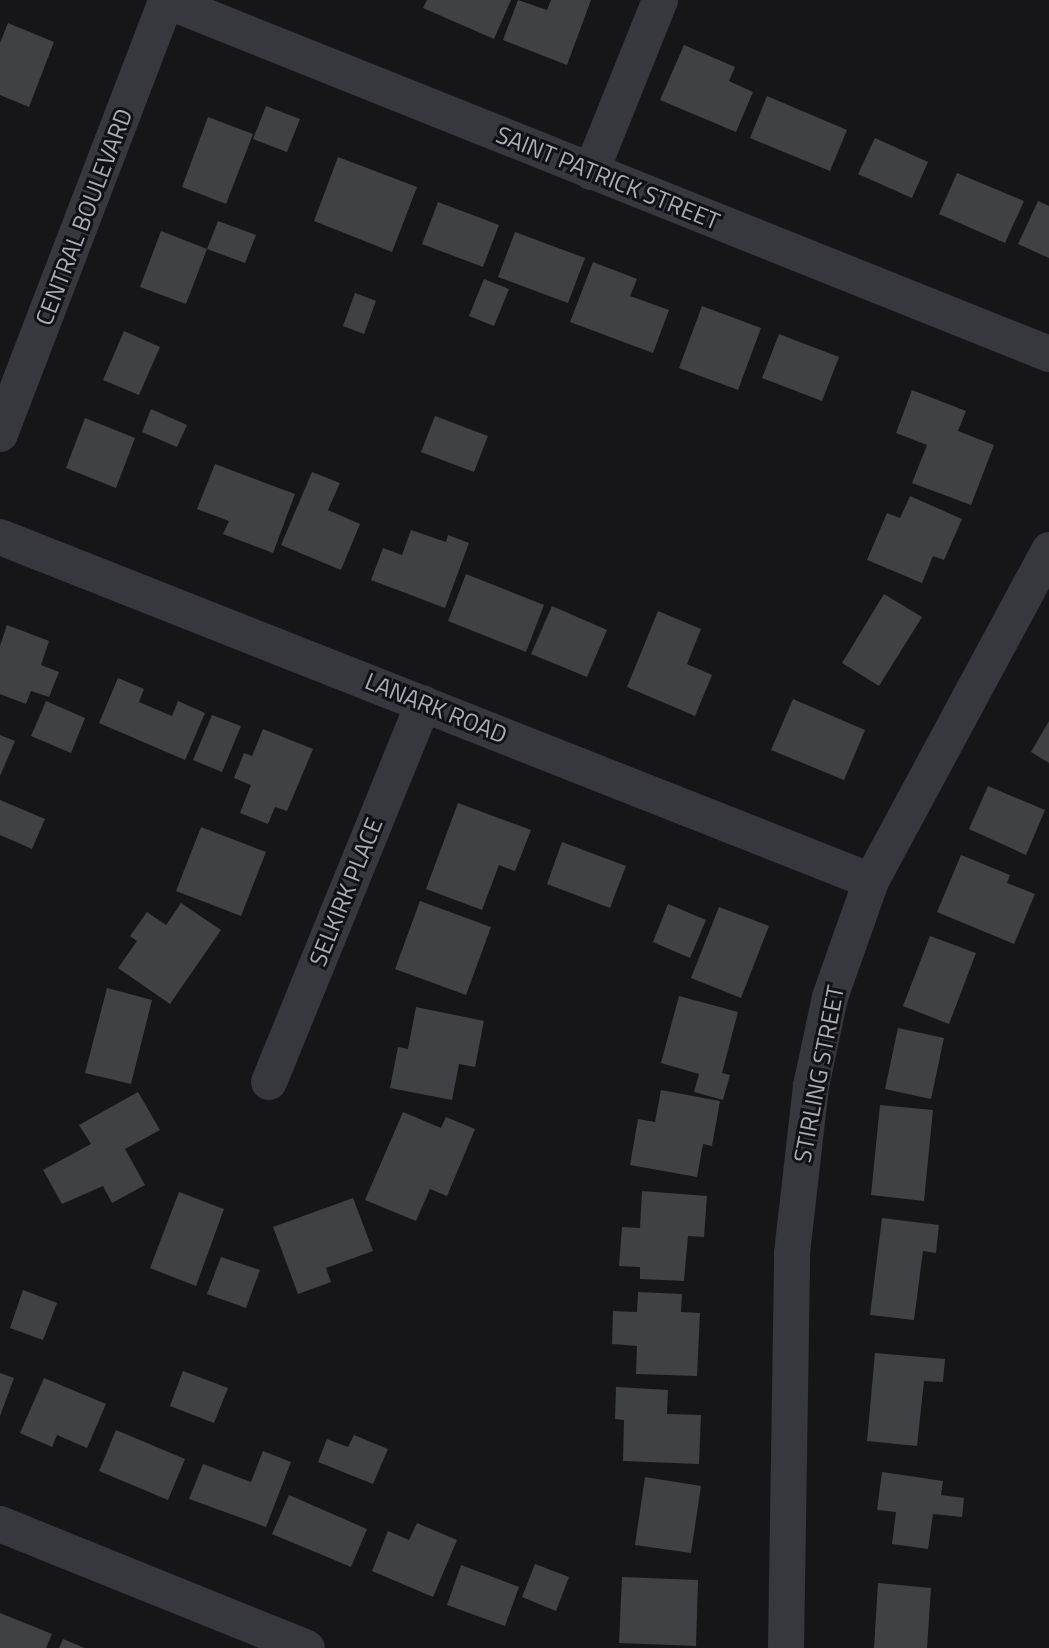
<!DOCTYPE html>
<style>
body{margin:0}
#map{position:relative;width:1049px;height:1648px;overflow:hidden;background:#161618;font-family:"Titillium Web",sans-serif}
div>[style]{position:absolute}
.building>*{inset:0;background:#404145}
.minor>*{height:36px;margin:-18px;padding:0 18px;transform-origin:18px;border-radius:18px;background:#37383d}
span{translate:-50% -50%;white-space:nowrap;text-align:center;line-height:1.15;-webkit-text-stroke:6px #111113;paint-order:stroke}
.street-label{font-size:24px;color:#a8adb8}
</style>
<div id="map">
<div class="building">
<i style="clip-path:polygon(427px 0,511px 0,494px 39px,423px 8px)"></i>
<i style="clip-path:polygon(518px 0,547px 10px,551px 0,591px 0,567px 65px,503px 40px)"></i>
<i style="clip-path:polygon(8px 23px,54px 42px,29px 107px,0 95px,0 43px)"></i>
<i style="clip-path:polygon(684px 45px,735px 67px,729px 81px,753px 92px,736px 132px,660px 100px)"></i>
<i style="clip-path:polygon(767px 96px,847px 130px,830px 171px,750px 138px)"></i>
<i style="clip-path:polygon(266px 106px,300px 119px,287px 152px,253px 139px)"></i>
<i style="clip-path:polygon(208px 117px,253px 134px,226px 204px,182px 187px)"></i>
<i style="clip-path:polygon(875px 138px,928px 162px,912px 198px,858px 174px)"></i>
<i style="clip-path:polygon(338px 157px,417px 187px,392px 252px,314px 221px)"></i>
<i style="clip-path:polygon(957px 173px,1024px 201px,1005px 243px,939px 214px)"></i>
<i style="clip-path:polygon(1038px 201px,1049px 206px,1049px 258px,1018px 244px)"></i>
<i style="clip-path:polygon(438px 202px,499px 225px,483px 267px,422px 244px)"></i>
<i style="clip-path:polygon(218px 221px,256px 235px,245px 263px,207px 249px)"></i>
<i style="clip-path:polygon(161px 231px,207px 249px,186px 304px,140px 287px)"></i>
<i style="clip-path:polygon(515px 232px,585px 258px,568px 303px,498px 277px)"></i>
<i style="clip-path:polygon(593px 262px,637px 279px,630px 296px,669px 310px,653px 353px,570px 322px)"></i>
<i style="clip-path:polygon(484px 279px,509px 289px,494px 326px,469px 316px)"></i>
<i style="clip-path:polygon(355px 293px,376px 301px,364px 334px,343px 326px)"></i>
<i style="clip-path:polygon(702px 306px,761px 328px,738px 390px,679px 368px)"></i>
<i style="clip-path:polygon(124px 331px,160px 347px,139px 395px,103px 380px)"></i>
<i style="clip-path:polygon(779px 334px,839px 357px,822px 401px,762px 378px)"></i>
<i style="clip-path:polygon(912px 390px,966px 411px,958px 431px,994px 445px,971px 505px,912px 483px,927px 445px,896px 433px)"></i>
<i style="clip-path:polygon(151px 409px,187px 425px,177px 447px,142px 432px)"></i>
<i style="clip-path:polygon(435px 416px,488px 436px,474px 472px,421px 452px)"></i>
<i style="clip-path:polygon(85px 418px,135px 438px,116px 488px,66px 468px)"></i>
<i style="clip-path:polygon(215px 464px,295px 494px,273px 553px,223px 534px,229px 521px,197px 509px)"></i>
<i style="clip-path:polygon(312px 472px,340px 483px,328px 510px,360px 524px,341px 570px,281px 545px)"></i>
<i style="clip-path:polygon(910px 496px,962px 519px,944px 560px,933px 556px,922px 583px,867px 560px,887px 513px,900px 518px)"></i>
<i style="clip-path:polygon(411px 530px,446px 542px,448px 535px,469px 543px,445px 608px,371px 580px,383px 548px,402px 555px)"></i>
<i style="clip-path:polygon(466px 574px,544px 605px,526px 652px,448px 621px)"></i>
<i style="clip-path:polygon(884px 594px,922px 617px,879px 686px,842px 663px)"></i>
<i style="clip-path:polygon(552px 606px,607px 630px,587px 677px,531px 654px)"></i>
<i style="clip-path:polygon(658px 611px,701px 629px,687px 664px,712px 675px,695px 716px,627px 687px)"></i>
<i style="clip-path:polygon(7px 625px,49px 641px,41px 665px,59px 672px,49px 697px,31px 691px,26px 704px,0 694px,0 646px)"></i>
<i style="clip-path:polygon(118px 678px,144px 689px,139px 702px,172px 716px,178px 701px,205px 713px,185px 760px,99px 723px)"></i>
<i style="clip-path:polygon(793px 699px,865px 730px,844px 780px,771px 750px)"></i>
<i style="clip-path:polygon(46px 701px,85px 718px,71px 753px,31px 736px)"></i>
<i style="clip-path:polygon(212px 715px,241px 726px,222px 772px,193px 760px)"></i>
<i style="clip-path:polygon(1049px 721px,1049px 763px,1031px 752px)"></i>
<i style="clip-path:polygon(263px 729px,313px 749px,287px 811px,275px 807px,268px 824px,240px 813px,251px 785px,234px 778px,244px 753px,252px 756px)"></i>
<i style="clip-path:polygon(0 735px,15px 741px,0 776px)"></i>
<i style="clip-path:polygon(988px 786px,1045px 810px,1026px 855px,969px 829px)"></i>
<i style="clip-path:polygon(0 800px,45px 819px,32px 849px,0 835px)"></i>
<i style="clip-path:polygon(458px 803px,531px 830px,515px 871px,499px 865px,482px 910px,426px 889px)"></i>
<i style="clip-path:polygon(201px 827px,266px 852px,241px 916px,176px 891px)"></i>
<i style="clip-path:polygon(562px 842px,626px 866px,610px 908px,547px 884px)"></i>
<i style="clip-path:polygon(961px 855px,1010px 875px,1007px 883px,1035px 894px,1014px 944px,937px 912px)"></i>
<i style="clip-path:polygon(420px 901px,491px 927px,466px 995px,395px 969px)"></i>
<i style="clip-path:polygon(181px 903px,221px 930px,170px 1004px,118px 968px,137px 941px,130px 936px,147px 912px,166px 925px)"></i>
<i style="clip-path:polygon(668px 904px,706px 920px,690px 958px,653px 942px)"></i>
<i style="clip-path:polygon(719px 907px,769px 926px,741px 998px,691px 978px)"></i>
<i style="clip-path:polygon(930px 936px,976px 953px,949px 1024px,903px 1006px)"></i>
<i style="clip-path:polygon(107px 988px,152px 1000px,131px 1084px,85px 1073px)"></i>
<i style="clip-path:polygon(679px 996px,738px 1012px,722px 1073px,730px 1075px,723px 1100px,694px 1092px,699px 1074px,661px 1063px)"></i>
<i style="clip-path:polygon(416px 1007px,484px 1021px,475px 1067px,459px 1064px,452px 1100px,390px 1088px,398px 1047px,408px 1049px)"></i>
<i style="clip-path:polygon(898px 1028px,944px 1038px,931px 1099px,885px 1089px)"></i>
<i style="clip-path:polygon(661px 1090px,720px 1101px,712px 1146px,703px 1144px,697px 1177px,630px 1165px,638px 1119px,655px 1122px)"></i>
<i style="clip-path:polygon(138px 1092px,160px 1130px,125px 1149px,145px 1185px,112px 1203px,103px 1186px,62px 1204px,43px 1170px,91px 1144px,79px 1125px)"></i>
<i style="clip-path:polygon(880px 1105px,933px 1110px,924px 1201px,871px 1195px)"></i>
<i style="clip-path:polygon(403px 1112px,441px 1128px,446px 1117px,475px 1129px,447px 1196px,430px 1189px,416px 1221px,365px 1200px)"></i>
<i style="clip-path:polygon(642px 1191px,707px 1196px,704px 1237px,688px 1236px,684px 1281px,640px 1279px,640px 1267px,619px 1266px,622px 1227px,640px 1228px)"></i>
<i style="clip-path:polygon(179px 1192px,224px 1209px,196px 1286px,150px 1268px)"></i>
<i style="clip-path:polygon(353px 1198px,373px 1251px,326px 1268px,331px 1282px,298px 1294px,273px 1227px)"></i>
<i style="clip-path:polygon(882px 1218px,939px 1225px,936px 1253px,923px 1251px,914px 1320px,870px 1315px)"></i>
<i style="clip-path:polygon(221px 1257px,260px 1270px,246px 1308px,207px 1294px)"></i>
<i style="clip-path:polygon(23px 1290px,57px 1303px,43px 1340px,10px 1328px)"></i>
<i style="clip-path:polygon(638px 1292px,682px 1294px,681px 1312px,700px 1313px,697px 1376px,636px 1374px,637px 1346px,612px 1344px,613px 1311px,637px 1312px)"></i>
<i style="clip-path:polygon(875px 1353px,945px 1359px,943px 1382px,924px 1381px,917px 1446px,867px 1441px)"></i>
<i style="clip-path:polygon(183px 1371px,228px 1388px,214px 1423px,170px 1406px)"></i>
<i style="clip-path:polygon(0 1373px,14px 1378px,0 1416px)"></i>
<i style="clip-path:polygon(44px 1378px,106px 1404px,87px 1448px,57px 1435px,52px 1447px,20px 1433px)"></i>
<i style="clip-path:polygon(616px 1387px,668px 1390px,667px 1414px,701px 1415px,699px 1464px,623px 1461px,624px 1420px,615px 1419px)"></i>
<i style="clip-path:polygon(116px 1430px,185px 1459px,168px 1500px,99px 1471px)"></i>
<i style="clip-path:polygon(354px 1435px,388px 1449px,373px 1484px,318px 1462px,327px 1439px,348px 1447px)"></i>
<i style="clip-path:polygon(263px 1451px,291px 1462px,266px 1527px,189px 1499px,203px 1464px,251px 1482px)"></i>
<i style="clip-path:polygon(882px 1472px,943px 1481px,941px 1495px,964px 1498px,962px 1517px,933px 1514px,928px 1549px,892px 1544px,896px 1512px,877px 1510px)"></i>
<i style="clip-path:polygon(645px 1477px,701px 1486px,691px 1553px,635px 1545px)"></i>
<i style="clip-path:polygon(289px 1495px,367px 1529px,351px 1567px,272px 1534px)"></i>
<i style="clip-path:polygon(417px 1523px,457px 1540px,433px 1597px,372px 1571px,388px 1531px,409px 1540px)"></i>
<i style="clip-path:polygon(535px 1564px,569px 1577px,556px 1611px,522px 1597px)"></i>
<i style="clip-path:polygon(461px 1565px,519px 1587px,505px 1626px,447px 1605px)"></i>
<i style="clip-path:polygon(622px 1577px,698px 1580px,696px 1646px,619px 1643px)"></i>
<i style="clip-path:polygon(878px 1583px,931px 1588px,927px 1648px,874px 1648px)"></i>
<i style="clip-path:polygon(0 1613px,52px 1634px,46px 1648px,0 1648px)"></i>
<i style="clip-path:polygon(63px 1639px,85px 1648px,59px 1648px)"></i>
</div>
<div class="minor">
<i style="left:167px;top:1px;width:950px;rotate:21.81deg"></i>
<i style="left:591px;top:172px;width:185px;rotate:-68.1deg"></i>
<i style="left:0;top:434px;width:465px;rotate:-69deg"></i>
<i style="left:0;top:537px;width:936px;rotate:21.55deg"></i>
<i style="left:269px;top:1082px;width:409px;rotate:-67.8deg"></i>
<i style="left:0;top:1524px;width:331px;rotate:22deg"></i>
<i style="left:786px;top:1648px;width:395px;rotate:-89.1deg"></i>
<i style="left:792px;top:1253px;width:168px;rotate:-83.5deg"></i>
<i style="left:811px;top:1086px;width:91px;rotate:-77.9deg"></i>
<i style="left:830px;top:997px;width:123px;rotate:-70.5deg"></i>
<i style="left:871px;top:881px;width:376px;rotate:-61.7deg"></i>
</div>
<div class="street-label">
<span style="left:608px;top:178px;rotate:22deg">SAINT PATRICK STREET</span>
<span style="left:84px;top:217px;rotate:-69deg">CENTRAL BOULEVARD</span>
<span style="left:436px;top:708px;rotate:22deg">LANARK ROAD</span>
<span style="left:346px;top:892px;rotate:-68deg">SELKIRK PLACE</span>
<span style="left:819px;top:1074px;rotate:-79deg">STIRLING STREET</span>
</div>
</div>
